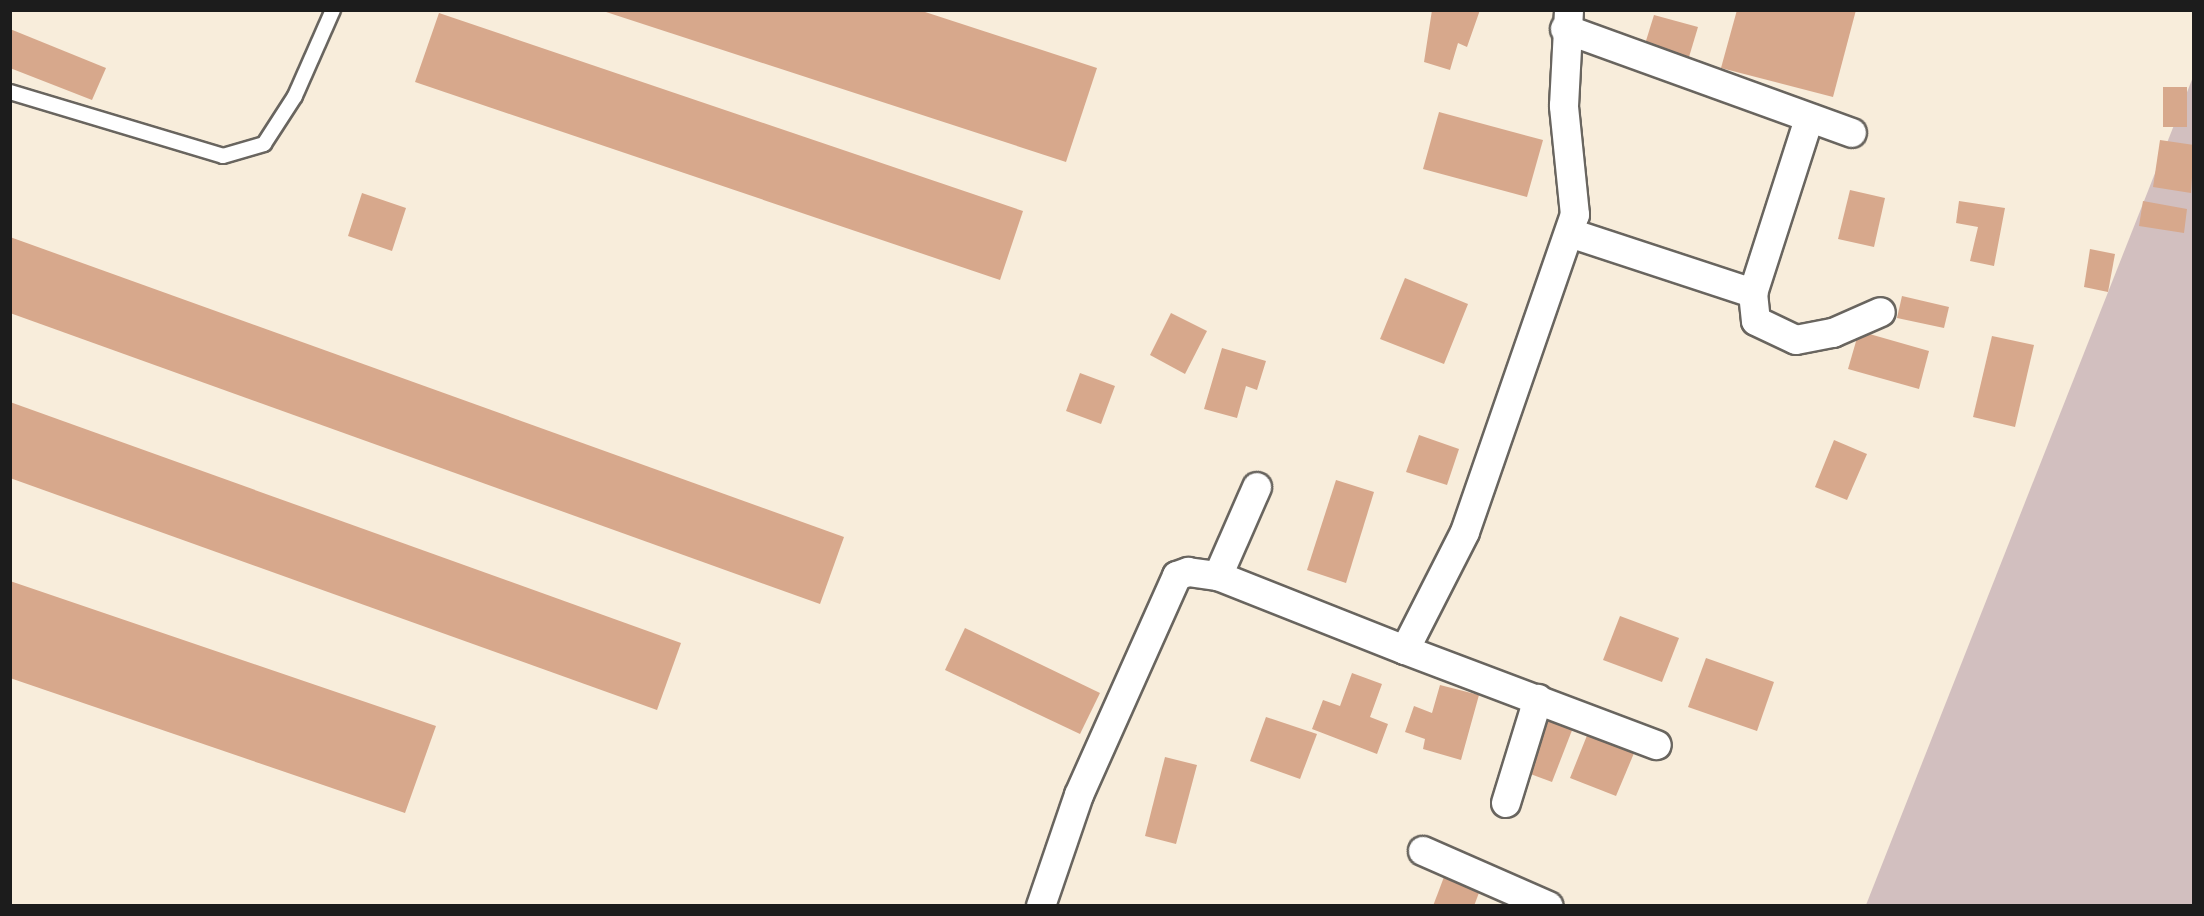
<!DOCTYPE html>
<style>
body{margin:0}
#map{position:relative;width:2204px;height:916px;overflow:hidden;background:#f8eddb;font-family:Dekko,sans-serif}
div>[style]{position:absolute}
.industrial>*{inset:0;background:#d2bfbf}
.building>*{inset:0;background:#d7a88c}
.roads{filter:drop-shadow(2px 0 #69655f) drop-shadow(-2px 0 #69655f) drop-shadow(0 2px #69655f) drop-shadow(0 -2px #69655f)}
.lane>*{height:14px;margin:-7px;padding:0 7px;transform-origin:7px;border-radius:7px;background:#fff}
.street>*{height:28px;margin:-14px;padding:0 14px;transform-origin:14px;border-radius:14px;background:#fff}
span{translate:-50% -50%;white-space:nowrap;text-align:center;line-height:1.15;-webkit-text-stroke:5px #fdfcf7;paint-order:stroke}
.frame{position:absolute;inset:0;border:12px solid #1c1c1c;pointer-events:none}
</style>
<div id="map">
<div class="industrial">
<i style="clip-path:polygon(2193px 77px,2193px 905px,1866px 905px)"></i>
</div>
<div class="building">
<i style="clip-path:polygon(919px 10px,1097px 68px,1066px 162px,603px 11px)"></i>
<i style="clip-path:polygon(1432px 10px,1480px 10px,1467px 47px,1458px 43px,1450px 70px,1424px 62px)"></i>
<i style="clip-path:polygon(1737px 10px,1856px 10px,1833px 97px,1721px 68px)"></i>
<i style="clip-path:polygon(439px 13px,1023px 211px,1000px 280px,415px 82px)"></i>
<i style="clip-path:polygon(1654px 15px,1698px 27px,1689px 57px,1645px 44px)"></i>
<i style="clip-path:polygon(10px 29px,106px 68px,92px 100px,10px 68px)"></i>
<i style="clip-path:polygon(2163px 87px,2187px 87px,2187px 127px,2163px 127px)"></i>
<i style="clip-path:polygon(1439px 112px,1543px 140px,1527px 197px,1423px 169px)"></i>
<i style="clip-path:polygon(2160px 140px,2194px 145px,2191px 193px,2153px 187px)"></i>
<i style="clip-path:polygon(1850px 190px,1885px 198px,1874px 247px,1838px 239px)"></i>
<i style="clip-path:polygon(362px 193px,406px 208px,392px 251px,348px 236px)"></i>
<i style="clip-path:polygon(1959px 201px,2005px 208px,1994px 266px,1970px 261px,1978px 227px,1956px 223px)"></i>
<i style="clip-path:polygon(2143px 201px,2187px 209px,2184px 233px,2139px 226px)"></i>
<i style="clip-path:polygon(10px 237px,844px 537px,820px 604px,10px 313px)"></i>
<i style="clip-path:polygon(2090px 249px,2115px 254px,2108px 292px,2084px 287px)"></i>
<i style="clip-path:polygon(1405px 278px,1468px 304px,1444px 364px,1380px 339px)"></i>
<i style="clip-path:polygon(1902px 296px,1949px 307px,1944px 328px,1897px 318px)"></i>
<i style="clip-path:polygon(1171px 313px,1207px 331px,1185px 374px,1150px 355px)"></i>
<i style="clip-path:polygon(1859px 331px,1929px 351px,1919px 389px,1848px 369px)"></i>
<i style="clip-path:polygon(1992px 336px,2034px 345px,2015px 427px,1973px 417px)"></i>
<i style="clip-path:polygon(1222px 348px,1266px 361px,1257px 390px,1246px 386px,1237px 418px,1204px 409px)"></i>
<i style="clip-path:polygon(1080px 373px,1115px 386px,1101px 424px,1066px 411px)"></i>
<i style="clip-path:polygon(10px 402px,681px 643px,657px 710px,10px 478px)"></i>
<i style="clip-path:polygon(1419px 435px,1459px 449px,1447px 485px,1406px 472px)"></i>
<i style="clip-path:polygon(1834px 440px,1867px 454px,1847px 500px,1815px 487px)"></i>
<i style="clip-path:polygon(1336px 480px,1374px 492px,1346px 583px,1307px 570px)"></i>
<i style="clip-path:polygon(10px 581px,436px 726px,405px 813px,10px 678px)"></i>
<i style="clip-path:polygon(1620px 616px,1679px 638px,1662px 682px,1603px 660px)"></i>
<i style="clip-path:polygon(965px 628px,1100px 693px,1080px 734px,945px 670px)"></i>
<i style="clip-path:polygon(1706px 658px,1774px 682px,1757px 731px,1688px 707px)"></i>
<i style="clip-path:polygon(1352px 673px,1382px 684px,1370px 717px,1388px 724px,1377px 754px,1312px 729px,1323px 700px,1340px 706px)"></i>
<i style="clip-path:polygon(1440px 685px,1479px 695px,1461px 760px,1423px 749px,1425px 739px,1405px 732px,1414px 706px,1432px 713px)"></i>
<i style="clip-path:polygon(1549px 710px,1576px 720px,1552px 782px,1525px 772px)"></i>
<i style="clip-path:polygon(1266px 717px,1317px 734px,1300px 779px,1250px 761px)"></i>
<i style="clip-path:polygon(1590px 728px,1637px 746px,1616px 796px,1570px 778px)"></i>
<i style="clip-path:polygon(1165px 757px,1197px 765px,1176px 844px,1145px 836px)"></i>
<i style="clip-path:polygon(1447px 869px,1483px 882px,1474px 906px,1433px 906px)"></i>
</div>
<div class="roads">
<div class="lane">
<i style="left:10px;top:92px;width:222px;rotate:16.7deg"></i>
<i style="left:223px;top:156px;width:43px;rotate:-16.3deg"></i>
<i style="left:264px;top:144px;width:57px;rotate:-57.1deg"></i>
<i style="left:295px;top:96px;width:94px;rotate:-66.2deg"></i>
</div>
<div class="street">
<i style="left:1565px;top:29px;width:305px;rotate:19.9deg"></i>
<i style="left:1809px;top:119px;width:183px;rotate:107.8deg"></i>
<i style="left:1753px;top:293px;width:28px;rotate:84deg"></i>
<i style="left:1756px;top:321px;width:44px;rotate:25.4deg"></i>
<i style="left:1796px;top:340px;width:38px;rotate:-11deg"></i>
<i style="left:1833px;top:333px;width:52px;rotate:-23.6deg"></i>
<i style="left:1570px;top:233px;width:193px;rotate:18.2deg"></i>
<i style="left:1218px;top:576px;width:97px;rotate:-66.3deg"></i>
<i style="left:1405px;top:650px;width:269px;rotate:20.7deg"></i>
<i style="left:1506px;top:803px;width:109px;rotate:-72.9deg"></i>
<i style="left:1423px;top:851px;width:137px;rotate:23.7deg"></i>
<i style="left:1041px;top:906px;width:117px;rotate:-71.1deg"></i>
<i style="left:1079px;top:795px;width:240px;rotate:-65.9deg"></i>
<i style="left:1177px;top:576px;width:12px;rotate:-20deg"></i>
<i style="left:1188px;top:572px;width:30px;rotate:8deg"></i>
<i style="left:1218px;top:576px;width:201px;rotate:21.6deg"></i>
<i style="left:1405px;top:650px;width:132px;rotate:-63deg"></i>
<i style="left:1465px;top:532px;width:336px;rotate:-70.9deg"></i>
<i style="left:1575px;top:215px;width:110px;rotate:-95.8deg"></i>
<i style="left:1564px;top:106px;width:96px;rotate:-87deg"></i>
</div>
</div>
<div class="frame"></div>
</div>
